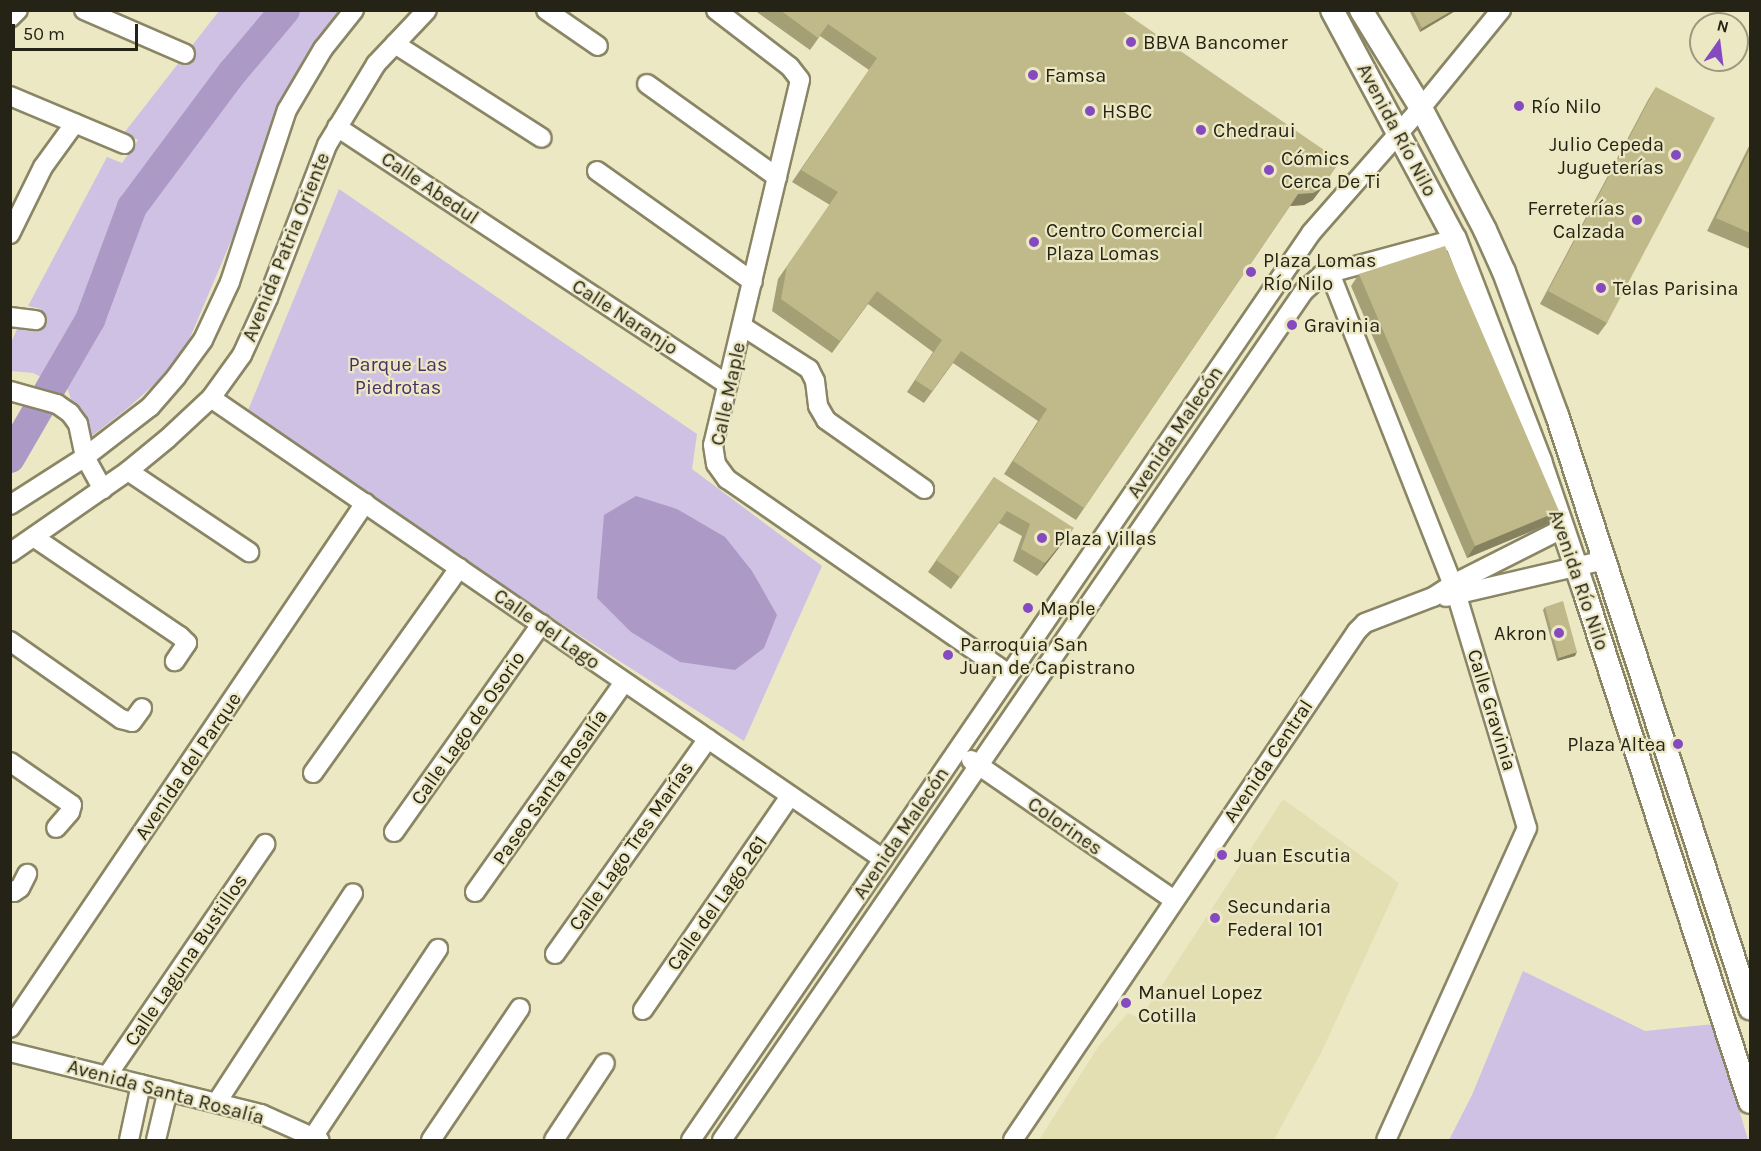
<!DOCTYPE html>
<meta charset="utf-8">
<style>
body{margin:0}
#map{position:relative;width:1761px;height:1151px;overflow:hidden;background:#ece8c4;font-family:Karla,sans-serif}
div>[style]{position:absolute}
.built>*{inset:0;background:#e4deb3}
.green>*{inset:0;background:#cfc1e3}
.water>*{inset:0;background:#ac99c5}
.river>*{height:30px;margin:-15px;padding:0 15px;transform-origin:15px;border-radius:15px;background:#ac99c5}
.roads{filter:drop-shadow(2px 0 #8a8665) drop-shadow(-2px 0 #8a8665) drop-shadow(0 2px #8a8665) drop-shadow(0 -2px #8a8665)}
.minor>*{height:18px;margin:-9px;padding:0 9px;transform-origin:9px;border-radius:9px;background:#fff}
.major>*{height:22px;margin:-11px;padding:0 11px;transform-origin:11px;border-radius:11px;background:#fff}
.wall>*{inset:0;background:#a59f76}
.shaded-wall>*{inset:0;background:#868260}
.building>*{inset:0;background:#c0b989}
.dots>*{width:16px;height:16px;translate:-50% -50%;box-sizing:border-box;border:3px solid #ece8c4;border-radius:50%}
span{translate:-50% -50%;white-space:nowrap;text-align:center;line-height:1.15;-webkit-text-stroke:4.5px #ece8c4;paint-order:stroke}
.poi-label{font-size:20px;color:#252316}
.left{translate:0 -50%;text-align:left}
.right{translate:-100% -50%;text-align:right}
.street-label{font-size:20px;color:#252316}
.park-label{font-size:20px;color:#4a3067}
.frame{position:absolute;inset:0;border:12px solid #252316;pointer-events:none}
.north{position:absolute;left:1689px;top:12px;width:60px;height:60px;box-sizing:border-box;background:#ece8c4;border:2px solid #9c997e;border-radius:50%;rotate:14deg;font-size:16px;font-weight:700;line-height:24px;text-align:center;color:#252316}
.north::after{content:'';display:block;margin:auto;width:21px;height:27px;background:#854ac0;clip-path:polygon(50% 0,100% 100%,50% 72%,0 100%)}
.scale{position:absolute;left:12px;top:24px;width:126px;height:27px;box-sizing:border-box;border:3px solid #252316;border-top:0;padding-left:8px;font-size:18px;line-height:21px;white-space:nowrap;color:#252316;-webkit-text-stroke:4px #ece8c4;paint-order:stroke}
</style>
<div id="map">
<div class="built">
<i style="clip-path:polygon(1283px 799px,1399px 883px,1322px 1051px,1274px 1140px,1039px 1140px,1098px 1047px,1128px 1013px,1140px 1019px)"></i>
</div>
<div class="green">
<i style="clip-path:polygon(219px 11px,346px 11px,286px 97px,269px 131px,234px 234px,186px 347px,167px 373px,128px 408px,84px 442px,68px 390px,33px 373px,11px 371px,11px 343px,17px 329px,31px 331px,41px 309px,28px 306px,107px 157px,122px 163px,138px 140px,124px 133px)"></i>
<i style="clip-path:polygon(339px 189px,697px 434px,692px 469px,822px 566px,744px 741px,244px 420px)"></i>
<i style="clip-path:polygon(1523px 971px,1645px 1031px,1714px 1024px,1748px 1140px,1449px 1140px,1472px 1095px)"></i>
</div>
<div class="water">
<i style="clip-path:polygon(636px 496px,677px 509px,725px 537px,752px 571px,777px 615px,764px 648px,735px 670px,680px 662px,631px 632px,597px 598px,604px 515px)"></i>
</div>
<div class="river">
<i style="left:10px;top:458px;width:160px;rotate:-59.9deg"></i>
<i style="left:90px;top:320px;width:121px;rotate:-69.6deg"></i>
<i style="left:132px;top:207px;width:167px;rotate:-53.3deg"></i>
<i style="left:232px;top:73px;width:82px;rotate:-49.9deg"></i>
</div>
<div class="roads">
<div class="minor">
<i style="left:84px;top:10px;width:110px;rotate:23.5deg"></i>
<i style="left:546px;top:10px;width:63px;rotate:34.7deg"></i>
<i style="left:716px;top:10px;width:93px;rotate:37.6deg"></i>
<i style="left:790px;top:67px;width:16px;rotate:52deg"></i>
<i style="left:800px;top:80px;width:375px;rotate:103.4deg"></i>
<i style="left:713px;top:445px;width:19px;rotate:81deg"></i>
<i style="left:716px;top:464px;width:19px;rotate:54deg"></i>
<i style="left:727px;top:479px;width:343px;rotate:34.7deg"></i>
<i style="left:10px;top:18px;width:11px;rotate:-45deg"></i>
<i style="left:395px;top:44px;width:174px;rotate:32.6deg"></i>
<i style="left:647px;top:84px;width:160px;rotate:35.6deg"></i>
<i style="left:10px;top:96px;width:124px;rotate:22.8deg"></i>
<i style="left:337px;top:127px;width:468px;rotate:33.4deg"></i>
<i style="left:597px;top:171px;width:191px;rotate:35.4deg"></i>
<i style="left:10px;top:234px;width:75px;rotate:-63.8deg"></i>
<i style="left:43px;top:167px;width:54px;rotate:-54deg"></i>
<i style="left:1330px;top:273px;width:347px;rotate:68.5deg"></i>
<i style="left:1457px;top:596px;width:242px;rotate:73.2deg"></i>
<i style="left:1527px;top:828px;width:342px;rotate:114.3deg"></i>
<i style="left:10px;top:317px;width:26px;rotate:7deg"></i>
<i style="left:742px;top:326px;width:80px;rotate:32.7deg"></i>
<i style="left:809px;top:369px;width:13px;rotate:63deg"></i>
<i style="left:815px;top:381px;width:25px;rotate:83deg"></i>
<i style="left:818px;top:406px;width:16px;rotate:60deg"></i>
<i style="left:826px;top:420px;width:120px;rotate:35.1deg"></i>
<i style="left:10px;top:391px;width:49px;rotate:15.5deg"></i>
<i style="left:57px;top:404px;width:16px;rotate:35deg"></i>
<i style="left:70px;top:413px;width:14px;rotate:54deg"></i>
<i style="left:78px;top:424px;width:34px;rotate:78deg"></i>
<i style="left:85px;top:457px;width:37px;rotate:61deg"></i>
<i style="left:211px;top:398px;width:815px;rotate:34.45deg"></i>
<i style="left:128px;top:471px;width:146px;rotate:33.8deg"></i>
<i style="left:10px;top:505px;width:89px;rotate:-32.6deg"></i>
<i style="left:85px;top:457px;width:82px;rotate:-37.6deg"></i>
<i style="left:150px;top:407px;width:40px;rotate:-49deg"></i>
<i style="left:176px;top:377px;width:46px;rotate:-53.9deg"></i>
<i style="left:203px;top:340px;width:64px;rotate:-65deg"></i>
<i style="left:230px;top:282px;width:181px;rotate:-71.7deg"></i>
<i style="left:287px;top:110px;width:71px;rotate:-59.5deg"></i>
<i style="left:323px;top:49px;width:50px;rotate:-51.5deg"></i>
<i style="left:35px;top:538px;width:175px;rotate:34.1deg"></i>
<i style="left:180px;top:636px;width:10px;rotate:45deg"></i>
<i style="left:187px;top:643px;width:22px;rotate:124deg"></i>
<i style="left:10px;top:553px;width:144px;rotate:-34.8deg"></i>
<i style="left:128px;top:471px;width:50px;rotate:-39.4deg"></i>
<i style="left:167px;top:439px;width:60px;rotate:-43deg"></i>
<i style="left:211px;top:398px;width:53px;rotate:-54.2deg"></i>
<i style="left:242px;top:355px;width:63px;rotate:-65.5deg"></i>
<i style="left:268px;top:298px;width:164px;rotate:-68.9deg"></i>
<i style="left:327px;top:145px;width:95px;rotate:-58.8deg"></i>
<i style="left:376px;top:64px;width:74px;rotate:-46.6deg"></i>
<i style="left:1446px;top:597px;width:163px;rotate:-13.1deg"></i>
<i style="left:10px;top:641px;width:136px;rotate:35.1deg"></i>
<i style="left:121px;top:719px;width:11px;rotate:15deg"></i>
<i style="left:132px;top:722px;width:17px;rotate:-54deg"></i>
<i style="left:971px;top:760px;width:247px;rotate:34.6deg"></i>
<i style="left:10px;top:762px;width:75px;rotate:34.7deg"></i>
<i style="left:72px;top:805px;width:7px;rotate:106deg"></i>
<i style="left:70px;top:812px;width:21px;rotate:131deg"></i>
<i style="left:313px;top:773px;width:252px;rotate:-54.5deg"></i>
<i style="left:394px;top:832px;width:255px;rotate:-54.7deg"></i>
<i style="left:10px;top:890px;width:4px;rotate:27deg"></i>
<i style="left:14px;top:892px;width:7px;rotate:-34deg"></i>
<i style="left:20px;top:888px;width:16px;rotate:-63deg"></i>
<i style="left:475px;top:892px;width:257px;rotate:-54.6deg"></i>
<i style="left:555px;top:954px;width:264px;rotate:-54.6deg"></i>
<i style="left:643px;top:1010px;width:260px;rotate:-55.5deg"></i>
<i style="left:10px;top:1028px;width:634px;rotate:-55.93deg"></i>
<i style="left:10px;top:1052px;width:259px;rotate:13.9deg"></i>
<i style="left:261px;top:1114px;width:64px;rotate:24.1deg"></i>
<i style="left:107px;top:1076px;width:281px;rotate:-55.7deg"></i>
<i style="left:217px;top:1102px;width:249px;rotate:-56.9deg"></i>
<i style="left:313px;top:1137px;width:226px;rotate:-56.4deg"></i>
<i style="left:129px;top:1140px;width:57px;rotate:-77.9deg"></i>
<i style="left:156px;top:1140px;width:51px;rotate:-76.5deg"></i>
<i style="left:431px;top:1140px;width:159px;rotate:-56deg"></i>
<i style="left:554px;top:1140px;width:92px;rotate:-56.5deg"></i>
<i style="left:691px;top:1140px;width:1099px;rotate:-55.64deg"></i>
<i style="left:1311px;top:233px;width:167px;rotate:-48.7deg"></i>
<i style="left:1421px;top:108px;width:127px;rotate:-50.8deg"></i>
<i style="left:722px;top:1140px;width:1029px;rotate:-55.57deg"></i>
<i style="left:1304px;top:291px;width:24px;rotate:-42deg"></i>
<i style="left:1322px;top:275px;width:138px;rotate:-15.1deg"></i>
<i style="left:1013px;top:1140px;width:614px;rotate:-55.95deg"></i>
<i style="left:1357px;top:631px;width:11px;rotate:-45deg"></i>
<i style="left:1365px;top:623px;width:73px;rotate:-20.9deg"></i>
<i style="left:1433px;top:597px;width:24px;rotate:-33deg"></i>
<i style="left:1453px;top:584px;width:122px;rotate:-26.8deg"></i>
</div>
<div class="major">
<i style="left:1332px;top:10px;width:260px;rotate:61.8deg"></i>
<i style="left:1455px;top:239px;width:238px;rotate:69deg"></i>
<i style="left:1540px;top:461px;width:136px;rotate:71.2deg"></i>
<i style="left:1584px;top:590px;width:538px;rotate:72.04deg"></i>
<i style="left:1361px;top:10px;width:115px;rotate:58.5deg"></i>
<i style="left:1421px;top:108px;width:138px;rotate:62.3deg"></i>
<i style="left:1485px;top:230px;width:46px;rotate:65.7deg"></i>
<i style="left:1504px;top:272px;width:153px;rotate:69.7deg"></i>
<i style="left:1557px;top:415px;width:624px;rotate:71.97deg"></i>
</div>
</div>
<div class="wall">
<i style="clip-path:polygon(754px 10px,1121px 10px,1313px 200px,1304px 205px,1290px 206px,1076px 520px,1004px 474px,1038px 421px,953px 363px,924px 403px,907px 392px,933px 352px,868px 304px,832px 353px,772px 311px,778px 279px,830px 205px,792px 182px,869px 70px,820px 36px,810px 50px)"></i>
<i style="clip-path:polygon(1409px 10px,1457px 10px,1420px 32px)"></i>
<i style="clip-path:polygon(1656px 87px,1607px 323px,1598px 335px,1540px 304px,1648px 100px)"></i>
<i style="clip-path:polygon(1750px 144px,1750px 249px,1707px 231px)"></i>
<i style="clip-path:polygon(1359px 274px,1551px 523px,1467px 558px,1351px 286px)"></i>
<i style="clip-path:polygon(994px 477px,1065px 540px,1037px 576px,1013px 561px,1022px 536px,999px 523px,951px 589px,928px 572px)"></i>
<i style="clip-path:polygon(1545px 607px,1575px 656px,1557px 661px,1543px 610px)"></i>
</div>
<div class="shaded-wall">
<i style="clip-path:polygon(1453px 10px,1457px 10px,1420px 32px,1422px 28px)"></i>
<i style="clip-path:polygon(1322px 188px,1313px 200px,1304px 205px,1290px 206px,1298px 194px)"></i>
<i style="clip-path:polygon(1559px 511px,1551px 523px,1467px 558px,1475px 546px)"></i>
<i style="clip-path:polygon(1074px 528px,1065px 540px,1037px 576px,1045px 563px)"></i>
<i style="clip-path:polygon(1577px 652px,1575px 656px,1557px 661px,1559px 658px)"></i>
</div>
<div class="building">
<i style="clip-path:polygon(780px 10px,1121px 10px,1340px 161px,1322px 188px,1313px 193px,1298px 194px,1084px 508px,1013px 461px,1047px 409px,961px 351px,932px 391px,915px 380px,942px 340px,877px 291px,840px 341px,781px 299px,787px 266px,838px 192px,801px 170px,877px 58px,828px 24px,818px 38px)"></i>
<i style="clip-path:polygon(1413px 10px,1453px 10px,1422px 28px)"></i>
<i style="clip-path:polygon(1656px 87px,1715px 118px,1607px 323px,1548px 291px)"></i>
<i style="clip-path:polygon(1750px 149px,1750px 233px,1716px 218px)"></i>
<i style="clip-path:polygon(1445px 246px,1559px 511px,1475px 546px,1359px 274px)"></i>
<i style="clip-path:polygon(994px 477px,1074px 528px,1045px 563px,1021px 549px,1030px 524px,1007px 511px,960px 577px,936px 560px)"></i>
<i style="clip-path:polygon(1563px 601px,1577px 652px,1559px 658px,1545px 607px)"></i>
</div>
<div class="dots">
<i style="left:1131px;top:42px;background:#854ac0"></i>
<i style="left:1033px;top:75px;background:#854ac0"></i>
<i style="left:1519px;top:106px;background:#854ac0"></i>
<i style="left:1090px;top:111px;background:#854ac0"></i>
<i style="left:1201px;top:130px;background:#854ac0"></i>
<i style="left:1676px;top:155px;background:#854ac0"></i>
<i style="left:1269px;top:170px;background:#854ac0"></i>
<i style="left:1637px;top:220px;background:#854ac0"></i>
<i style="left:1034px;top:242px;background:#854ac0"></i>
<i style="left:1251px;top:272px;background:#854ac0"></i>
<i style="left:1601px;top:288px;background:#854ac0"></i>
<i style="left:1292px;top:325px;background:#854ac0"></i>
<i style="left:1042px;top:538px;background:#854ac0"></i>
<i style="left:1028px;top:608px;background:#854ac0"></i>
<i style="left:1559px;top:633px;background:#854ac0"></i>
<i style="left:948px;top:655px;background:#854ac0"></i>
<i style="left:1678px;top:744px;background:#854ac0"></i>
<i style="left:1222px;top:855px;background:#854ac0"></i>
<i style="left:1215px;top:918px;background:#854ac0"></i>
<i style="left:1126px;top:1003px;background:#854ac0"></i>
</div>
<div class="poi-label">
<span class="left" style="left:1143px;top:42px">BBVA Bancomer</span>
<span class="left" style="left:1045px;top:75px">Famsa</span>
<span class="left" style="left:1531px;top:106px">Río Nilo</span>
<span class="left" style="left:1102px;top:111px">HSBC</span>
<span class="left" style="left:1213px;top:130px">Chedraui</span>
<span class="right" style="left:1664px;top:156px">Julio Cepeda<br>Jugueterías</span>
<span class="left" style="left:1281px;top:170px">Cómics<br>Cerca De Ti</span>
<span class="right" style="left:1625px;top:220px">Ferreterías<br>Calzada</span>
<span class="left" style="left:1046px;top:242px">Centro Comercial<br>Plaza Lomas</span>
<span class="left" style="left:1263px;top:272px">Plaza Lomas<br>Río Nilo</span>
<span class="left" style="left:1613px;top:288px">Telas Parisina</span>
<span class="left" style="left:1304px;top:325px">Gravinia</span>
<span class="left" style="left:1054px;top:538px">Plaza Villas</span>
<span class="left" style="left:1040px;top:608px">Maple</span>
<span class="right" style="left:1547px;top:633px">Akron</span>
<span class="left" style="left:960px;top:656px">Parroquia San<br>Juan de Capistrano</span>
<span class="right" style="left:1666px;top:744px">Plaza Altea</span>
<span class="left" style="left:1234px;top:855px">Juan Escutia</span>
<span class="left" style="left:1227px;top:918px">Secundaria<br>Federal 101</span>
<span class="left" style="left:1138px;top:1004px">Manuel Lopez<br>Cotilla</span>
</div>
<div class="street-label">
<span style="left:1397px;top:130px;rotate:62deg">Avenida Río Nilo</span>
<span style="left:430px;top:188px;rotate:34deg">Calle Abedul</span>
<span style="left:286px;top:247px;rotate:-68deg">Avenida Patria Oriente</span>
<span style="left:625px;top:317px;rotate:33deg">Calle Naranjo</span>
<span style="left:728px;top:394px;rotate:-78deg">Calle Maple</span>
<span style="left:1175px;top:432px;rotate:-56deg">Avenida Malecón</span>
<span style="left:1579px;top:580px;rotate:71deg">Avenida Río Nilo</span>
<span style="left:547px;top:629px;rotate:35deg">Calle del Lago</span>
<span style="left:1492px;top:710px;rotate:73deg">Calle Gravinia</span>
<span style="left:468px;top:728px;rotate:-55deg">Calle Lago de Osorio</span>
<span style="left:1268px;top:761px;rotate:-56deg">Avenida Central</span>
<span style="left:188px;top:766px;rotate:-56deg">Avenida del Parque</span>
<span style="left:550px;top:787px;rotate:-55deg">Paseo Santa Rosalía</span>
<span style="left:1065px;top:826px;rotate:35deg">Colorines</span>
<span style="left:901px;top:833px;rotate:-56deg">Avenida Malecón</span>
<span style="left:631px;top:846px;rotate:-55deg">Calle Lago Tres Marías</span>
<span style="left:717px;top:903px;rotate:-55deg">Calle del Lago 261</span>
<span style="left:186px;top:960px;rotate:-56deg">Calle Laguna Bustillos</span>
<span style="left:166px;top:1092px;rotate:15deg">Avenida Santa Rosalía</span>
</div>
<div class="park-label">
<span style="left:398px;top:376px">Parque Las<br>Piedrotas</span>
</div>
<div class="frame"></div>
<div class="north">N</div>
<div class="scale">50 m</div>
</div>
